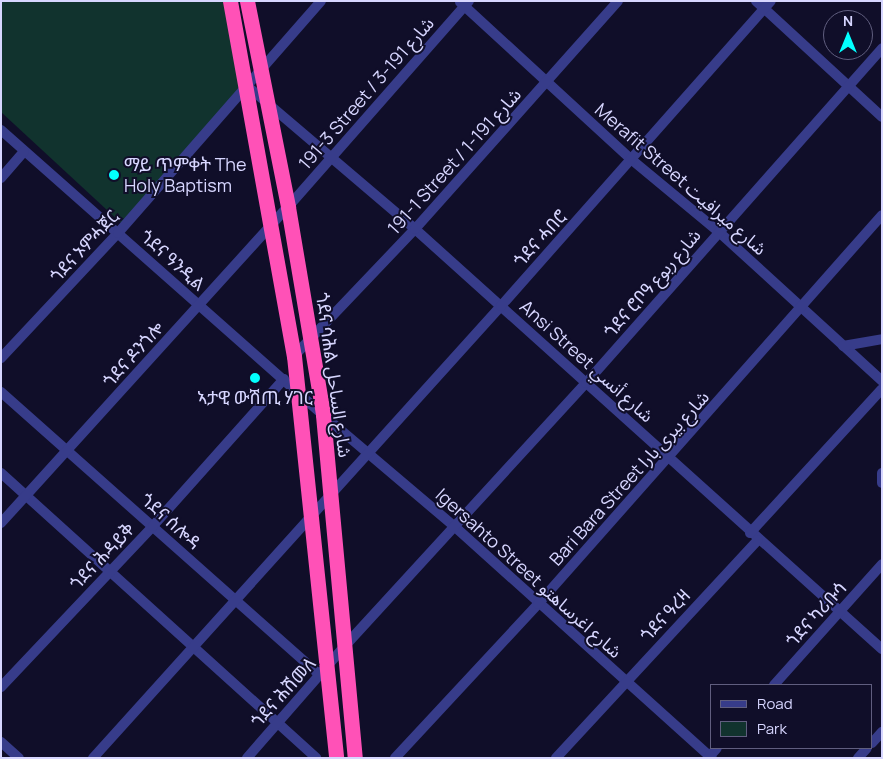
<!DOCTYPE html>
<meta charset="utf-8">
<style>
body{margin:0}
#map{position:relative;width:883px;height:759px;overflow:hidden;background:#100e29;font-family:Manrope,"Noto Sans Arabic","Noto Sans Ethiopic",sans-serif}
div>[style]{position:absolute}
.green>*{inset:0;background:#11332e}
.street>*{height:10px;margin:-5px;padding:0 5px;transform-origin:5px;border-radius:5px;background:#373c8a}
.highway>*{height:15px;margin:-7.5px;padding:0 7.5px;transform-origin:7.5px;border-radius:7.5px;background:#ff51b7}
.dots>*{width:14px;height:14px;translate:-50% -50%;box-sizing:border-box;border:2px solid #100e29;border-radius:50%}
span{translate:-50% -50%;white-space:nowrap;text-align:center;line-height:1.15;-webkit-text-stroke:4px #100e29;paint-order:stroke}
.street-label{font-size:18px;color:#d7d6ff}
.poi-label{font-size:18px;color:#d7d6ff}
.left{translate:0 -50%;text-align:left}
.frame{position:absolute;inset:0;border:2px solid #d7d6ff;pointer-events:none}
.legend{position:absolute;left:710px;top:684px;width:162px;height:65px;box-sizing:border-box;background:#100e29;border:1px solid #605e7f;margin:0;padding:6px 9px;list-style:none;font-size:15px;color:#d7d6ff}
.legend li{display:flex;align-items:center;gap:10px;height:25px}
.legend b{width:25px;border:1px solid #605e7f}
.north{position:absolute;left:823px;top:10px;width:50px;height:50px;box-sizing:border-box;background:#100e29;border:1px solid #605e7f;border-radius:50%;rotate:0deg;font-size:14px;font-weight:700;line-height:20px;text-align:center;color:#d7d6ff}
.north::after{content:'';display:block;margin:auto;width:18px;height:22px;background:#02fffe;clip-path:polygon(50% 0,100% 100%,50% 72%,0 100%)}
</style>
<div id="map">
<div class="green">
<i style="clip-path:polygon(1px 1px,227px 1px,246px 84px,121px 223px,1px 112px)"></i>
</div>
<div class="street">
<i style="left:756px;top:1px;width:171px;rotate:42.6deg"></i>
<i style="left:460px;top:2px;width:234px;rotate:42.6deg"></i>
<i style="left:632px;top:160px;width:113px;rotate:39.6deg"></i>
<i style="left:719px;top:232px;width:221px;rotate:42.4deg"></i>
<i style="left:246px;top:85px;width:222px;rotate:40.4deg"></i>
<i style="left:415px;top:229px;width:628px;rotate:41.97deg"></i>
<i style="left:1px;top:130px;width:430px;rotate:41.5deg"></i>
<i style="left:323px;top:415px;width:172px;rotate:40.3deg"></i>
<i style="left:454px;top:526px;width:347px;rotate:42deg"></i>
<i style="left:1px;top:178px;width:35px;rotate:-49deg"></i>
<i style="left:843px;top:346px;width:40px;rotate:-10deg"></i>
<i style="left:294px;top:356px;width:175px;rotate:-46.4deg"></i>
<i style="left:415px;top:229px;width:305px;rotate:-48.3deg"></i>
<i style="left:1px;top:358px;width:171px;rotate:-46.9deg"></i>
<i style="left:118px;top:233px;width:308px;rotate:-48.8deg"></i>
<i style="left:1px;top:392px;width:426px;rotate:41.6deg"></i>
<i style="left:1px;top:473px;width:425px;rotate:42.1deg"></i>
<i style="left:882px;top:473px;width:10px;rotate:90deg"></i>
<i style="left:1px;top:523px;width:427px;rotate:-47.8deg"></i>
<i style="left:288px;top:207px;width:274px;rotate:-48.7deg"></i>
<i style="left:750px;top:533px;width:195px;rotate:-47.5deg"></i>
<i style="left:774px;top:685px;width:162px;rotate:-48.2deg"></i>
<i style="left:1px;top:687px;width:221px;rotate:-46.6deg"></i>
<i style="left:153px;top:526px;width:197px;rotate:-48.3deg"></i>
<i style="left:1px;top:742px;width:24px;rotate:42deg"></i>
<i style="left:872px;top:743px;width:15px;rotate:-48deg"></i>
<i style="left:93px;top:758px;width:609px;rotate:-47.93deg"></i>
<i style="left:501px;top:306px;width:407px;rotate:-48.5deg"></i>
<i style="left:247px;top:758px;width:146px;rotate:-48.9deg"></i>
<i style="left:343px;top:648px;width:360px;rotate:-47.5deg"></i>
<i style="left:586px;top:383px;width:447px;rotate:-48.5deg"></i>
<i style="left:395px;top:758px;width:210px;rotate:-47.1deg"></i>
<i style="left:538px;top:604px;width:519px;rotate:-48.51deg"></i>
<i style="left:556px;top:758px;width:297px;rotate:-47.2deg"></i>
<i style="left:708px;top:758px;width:13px;rotate:-48deg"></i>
<i style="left:858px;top:758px;width:13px;rotate:-48deg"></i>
</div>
<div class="highway">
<i style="left:230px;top:1px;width:361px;rotate:79.8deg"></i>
<i style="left:294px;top:356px;width:404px;rotate:84deg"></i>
<i style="left:247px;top:1px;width:210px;rotate:78.7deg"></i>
<i style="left:288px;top:207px;width:211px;rotate:80.4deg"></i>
<i style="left:323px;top:415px;width:344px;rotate:84.7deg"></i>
</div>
<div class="dots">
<i style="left:114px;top:175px;background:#02fffe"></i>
<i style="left:255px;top:378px;background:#02fffe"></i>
</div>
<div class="street-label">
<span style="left:366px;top:93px;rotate:-49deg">191-3 Street / شارع 191-3</span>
<span style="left:454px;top:161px;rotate:-48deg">191-1 Street / شارع 191-1</span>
<span style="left:681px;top:179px;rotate:41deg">Merafit Street شارع ميرافيت</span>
<span style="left:540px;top:238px;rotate:-48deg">ጎደና ሓበሮ</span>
<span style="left:84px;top:246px;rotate:-47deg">ጎደና ኦምሓጀር</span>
<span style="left:173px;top:260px;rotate:42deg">ጎደና ዓንዲል</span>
<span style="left:652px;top:283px;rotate:-49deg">ጎደና ሮቦዓ شارع ربوع</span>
<span style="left:133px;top:354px;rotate:-48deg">ጎደና ዶንጎሎ</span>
<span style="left:587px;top:361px;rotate:42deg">Ansi Street شارع أنسي</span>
<span style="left:334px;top:375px;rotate:82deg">ጎደና ሳሕል شارع الساحل</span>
<span style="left:629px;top:478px;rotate:-48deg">Bari Bara Street شارع بيرى بارا</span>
<span style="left:171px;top:521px;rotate:42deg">ጎደና ሰሎዳ</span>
<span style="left:102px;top:556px;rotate:-46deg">ጎደና ሕዳይቅ</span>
<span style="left:529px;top:573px;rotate:42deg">Igersahto Street شارع اغرساهتو</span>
<span style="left:816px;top:614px;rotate:-48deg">ጎደና ካሪቡሳ</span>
<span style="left:665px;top:615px;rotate:-47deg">ጎደና ዓረዛ</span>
<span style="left:283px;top:692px;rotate:-48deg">ጎደና ሕሽመለ</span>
</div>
<div class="poi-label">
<span class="left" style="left:124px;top:175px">ማይ ጥምቀት The<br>Holy Baptism</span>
<span style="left:255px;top:397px">ኣታዊ ውሽጢ ሃገር</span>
</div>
<div class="frame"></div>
<ul class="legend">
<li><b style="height:6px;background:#373c8a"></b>Road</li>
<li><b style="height:14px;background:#11332e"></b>Park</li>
</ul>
<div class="north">N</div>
</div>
